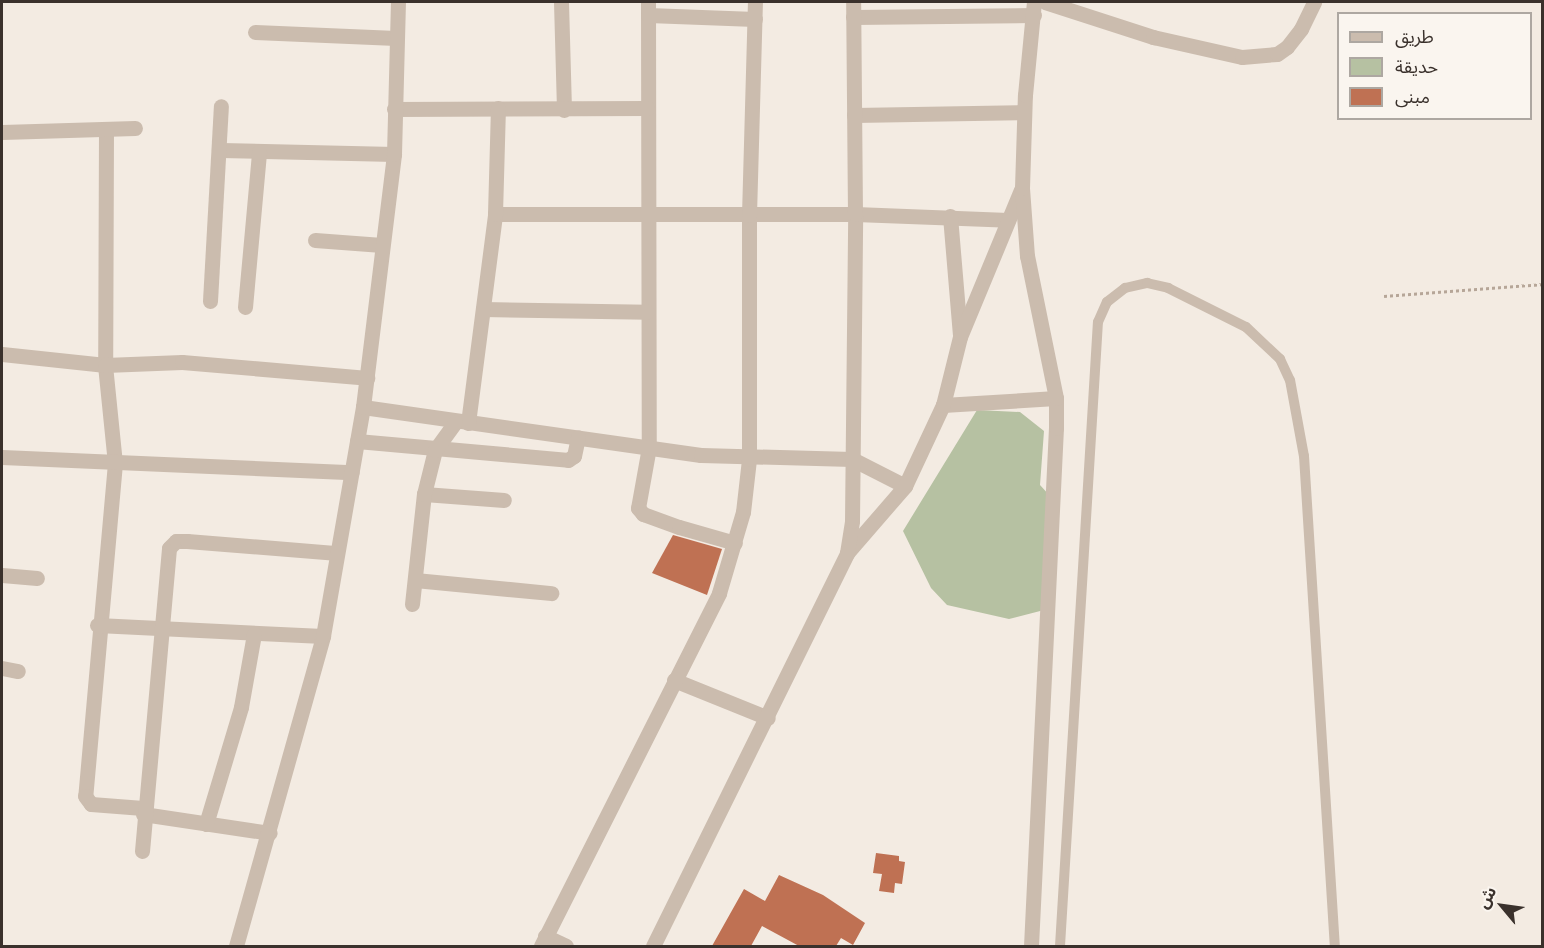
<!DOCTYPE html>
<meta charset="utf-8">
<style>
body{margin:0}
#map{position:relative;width:1544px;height:948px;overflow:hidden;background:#f3ebe2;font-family:Lato,"Noto Sans Arabic",sans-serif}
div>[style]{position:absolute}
.green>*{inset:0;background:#b6c1a2}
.building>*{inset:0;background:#bf7153}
.path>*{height:3px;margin-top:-1.5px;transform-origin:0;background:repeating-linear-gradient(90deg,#b6a698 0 3px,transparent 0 6px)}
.service>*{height:10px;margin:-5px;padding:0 5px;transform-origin:5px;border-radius:5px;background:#cbbcae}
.minor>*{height:15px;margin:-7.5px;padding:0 7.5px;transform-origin:7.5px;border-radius:7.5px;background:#cbbcae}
span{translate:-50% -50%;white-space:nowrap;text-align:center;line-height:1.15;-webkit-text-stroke:6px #faf5ef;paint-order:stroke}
.frame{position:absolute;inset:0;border:3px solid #3a312c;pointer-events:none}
.legend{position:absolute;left:1337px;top:12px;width:195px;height:108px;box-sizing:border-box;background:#faf5ef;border:2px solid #ada7a1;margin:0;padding:8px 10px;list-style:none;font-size:18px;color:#3a312c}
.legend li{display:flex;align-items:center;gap:12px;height:30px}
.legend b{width:30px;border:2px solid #ada7a1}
.north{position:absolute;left:1472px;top:876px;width:60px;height:60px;-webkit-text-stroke:4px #faf5ef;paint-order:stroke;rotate:299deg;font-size:16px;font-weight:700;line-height:24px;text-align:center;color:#3a312c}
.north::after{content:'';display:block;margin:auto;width:21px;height:27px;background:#3a312c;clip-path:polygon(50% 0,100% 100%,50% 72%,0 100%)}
</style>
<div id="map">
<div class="green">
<i style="clip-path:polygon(977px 410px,1020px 412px,1044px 431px,1040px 485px,1050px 496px,1044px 610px,1009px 619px,947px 605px,931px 588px,903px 531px)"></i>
</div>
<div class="building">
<i style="clip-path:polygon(673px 535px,722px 549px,707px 595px,652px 573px)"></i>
<i style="clip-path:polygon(876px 853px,899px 856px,899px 861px,905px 862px,902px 884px,895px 883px,894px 893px,879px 891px,882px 874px,873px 873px)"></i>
<i style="clip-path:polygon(779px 875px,823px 895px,865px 923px,853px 945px,841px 938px,836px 946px,799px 946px,762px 926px,751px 946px,712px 946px,744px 889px,765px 901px)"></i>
</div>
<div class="path">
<i style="left:1384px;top:296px;width:158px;rotate:-4.3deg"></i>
</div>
<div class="service">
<i style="left:1060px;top:946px;width:625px;rotate:-86.52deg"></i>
<i style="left:1098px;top:322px;width:22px;rotate:-66deg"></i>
<i style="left:1107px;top:302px;width:23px;rotate:-38deg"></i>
<i style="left:1125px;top:288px;width:23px;rotate:-13deg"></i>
<i style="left:1147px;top:283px;width:22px;rotate:13deg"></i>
<i style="left:1168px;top:288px;width:87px;rotate:26.6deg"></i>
<i style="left:1246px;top:327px;width:47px;rotate:43.3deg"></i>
<i style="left:1280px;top:359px;width:23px;rotate:65deg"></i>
<i style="left:1290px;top:380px;width:77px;rotate:79.6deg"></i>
<i style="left:1304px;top:456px;width:491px;rotate:86.4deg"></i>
</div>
<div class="minor">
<i style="left:561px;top:2px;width:108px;rotate:88.4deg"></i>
<i style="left:648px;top:2px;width:445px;rotate:89.9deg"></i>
<i style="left:649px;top:447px;width:62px;rotate:100.2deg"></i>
<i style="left:638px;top:508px;width:8px;rotate:50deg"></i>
<i style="left:643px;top:514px;width:38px;rotate:20deg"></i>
<i style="left:679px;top:527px;width:58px;rotate:15.9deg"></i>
<i style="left:1045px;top:2px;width:114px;rotate:18deg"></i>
<i style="left:1153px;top:37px;width:91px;rotate:12.7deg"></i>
<i style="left:1242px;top:57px;width:35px;rotate:-5deg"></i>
<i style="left:1277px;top:54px;width:12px;rotate:-35deg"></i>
<i style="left:1287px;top:47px;width:23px;rotate:-52deg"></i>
<i style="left:1301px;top:29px;width:30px;rotate:-64deg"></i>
<i style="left:648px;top:15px;width:107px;rotate:2.1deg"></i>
<i style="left:853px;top:17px;width:181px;rotate:-0.6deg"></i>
<i style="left:255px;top:32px;width:141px;rotate:2.4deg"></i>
<i style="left:394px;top:109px;width:253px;rotate:-0.2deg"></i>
<i style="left:854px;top:115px;width:170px;rotate:-1deg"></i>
<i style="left:106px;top:130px;width:235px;rotate:90.2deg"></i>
<i style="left:105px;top:365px;width:99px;rotate:84.2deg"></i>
<i style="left:115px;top:463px;width:334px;rotate:95.1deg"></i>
<i style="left:85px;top:796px;width:10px;rotate:53deg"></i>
<i style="left:91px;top:804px;width:52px;rotate:4.4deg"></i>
<i style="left:2px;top:132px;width:133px;rotate:-1.7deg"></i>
<i style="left:221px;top:150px;width:173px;rotate:1.3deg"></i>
<i style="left:495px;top:214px;width:360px"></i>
<i style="left:855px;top:214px;width:153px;rotate:2.2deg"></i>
<i style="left:950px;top:216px;width:118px;rotate:85.2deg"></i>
<i style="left:315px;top:240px;width:67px;rotate:4.3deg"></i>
<i style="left:210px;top:301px;width:195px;rotate:-86.8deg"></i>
<i style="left:245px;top:307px;width:156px;rotate:-84.8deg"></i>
<i style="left:483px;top:309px;width:164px;rotate:1deg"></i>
<i style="left:2px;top:354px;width:104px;rotate:6.1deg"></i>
<i style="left:105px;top:365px;width:77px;rotate:-2.2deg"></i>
<i style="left:182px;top:362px;width:186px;rotate:4.9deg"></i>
<i style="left:943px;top:405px;width:113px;rotate:-3.5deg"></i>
<i style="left:363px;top:407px;width:341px;rotate:8.1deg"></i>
<i style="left:701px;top:455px;width:151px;rotate:1.5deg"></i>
<i style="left:852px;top:459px;width:59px;rotate:27deg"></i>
<i style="left:468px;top:423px;width:211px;rotate:-82.6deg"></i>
<i style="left:495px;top:214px;width:106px;rotate:-88.4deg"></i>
<i style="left:357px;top:441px;width:212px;rotate:5.1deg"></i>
<i style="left:568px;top:460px;width:7px;rotate:-34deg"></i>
<i style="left:574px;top:456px;width:19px;rotate:-78deg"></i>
<i style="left:2px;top:457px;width:350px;rotate:2.5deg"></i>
<i style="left:424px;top:494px;width:80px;rotate:4.3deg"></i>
<i style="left:847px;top:553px;width:89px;rotate:-49.1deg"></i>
<i style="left:905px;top:486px;width:89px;rotate:-64.9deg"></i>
<i style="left:943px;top:405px;width:70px;rotate:-76deg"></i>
<i style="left:960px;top:337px;width:159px;rotate:-67.5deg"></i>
<i style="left:2px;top:575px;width:35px;rotate:5deg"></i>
<i style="left:415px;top:580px;width:137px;rotate:5.5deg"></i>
<i style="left:412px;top:604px;width:111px;rotate:-83.8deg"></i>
<i style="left:424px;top:494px;width:45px;rotate:-76deg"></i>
<i style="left:435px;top:450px;width:34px;rotate:-54deg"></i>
<i style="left:97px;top:625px;width:226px;rotate:2.8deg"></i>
<i style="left:2px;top:668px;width:16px;rotate:11deg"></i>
<i style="left:674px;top:680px;width:101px;rotate:22deg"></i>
<i style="left:143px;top:814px;width:128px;rotate:8.5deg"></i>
<i style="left:206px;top:824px;width:122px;rotate:-73.3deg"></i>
<i style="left:241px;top:707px;width:74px;rotate:-79.9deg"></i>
<i style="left:142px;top:851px;width:304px;rotate:-84.9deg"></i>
<i style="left:169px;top:548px;width:10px;rotate:-45deg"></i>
<i style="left:176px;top:541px;width:11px"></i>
<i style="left:187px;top:541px;width:148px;rotate:4.6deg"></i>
<i style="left:545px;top:936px;width:23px;rotate:25deg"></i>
<i style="left:236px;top:946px;width:322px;rotate:-74.3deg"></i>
<i style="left:323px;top:636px;width:232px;rotate:-80.1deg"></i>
<i style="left:363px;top:407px;width:255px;rotate:-83deg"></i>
<i style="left:394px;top:154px;width:152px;rotate:-88.5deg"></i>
<i style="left:541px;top:946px;width:395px;rotate:-63.2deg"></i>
<i style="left:719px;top:593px;width:84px;rotate:-73.5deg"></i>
<i style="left:743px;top:512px;width:53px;rotate:-83.5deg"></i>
<i style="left:749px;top:459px;width:244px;rotate:-90deg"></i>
<i style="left:749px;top:215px;width:213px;rotate:-88.4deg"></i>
<i style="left:653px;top:946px;width:438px;rotate:-63.7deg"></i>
<i style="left:847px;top:553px;width:32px;rotate:-81deg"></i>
<i style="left:852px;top:521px;width:307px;rotate:-89.4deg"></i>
<i style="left:855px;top:214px;width:212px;rotate:-90.5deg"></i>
<i style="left:1031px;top:946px;width:519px;rotate:-87.24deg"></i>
<i style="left:1056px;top:428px;width:30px;rotate:-90deg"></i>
<i style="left:1056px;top:398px;width:145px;rotate:-101.5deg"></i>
<i style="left:1027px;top:256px;width:68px;rotate:-94.2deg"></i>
<i style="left:1022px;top:188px;width:93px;rotate:-88.2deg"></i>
<i style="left:1025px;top:95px;width:93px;rotate:-84.5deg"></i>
</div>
<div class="frame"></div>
<ul class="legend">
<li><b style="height:8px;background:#cbbcae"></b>طريق</li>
<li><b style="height:16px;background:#b6c1a2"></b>حديقة</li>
<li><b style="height:16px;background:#bf7153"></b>مبنى</li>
</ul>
<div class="north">ش</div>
</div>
